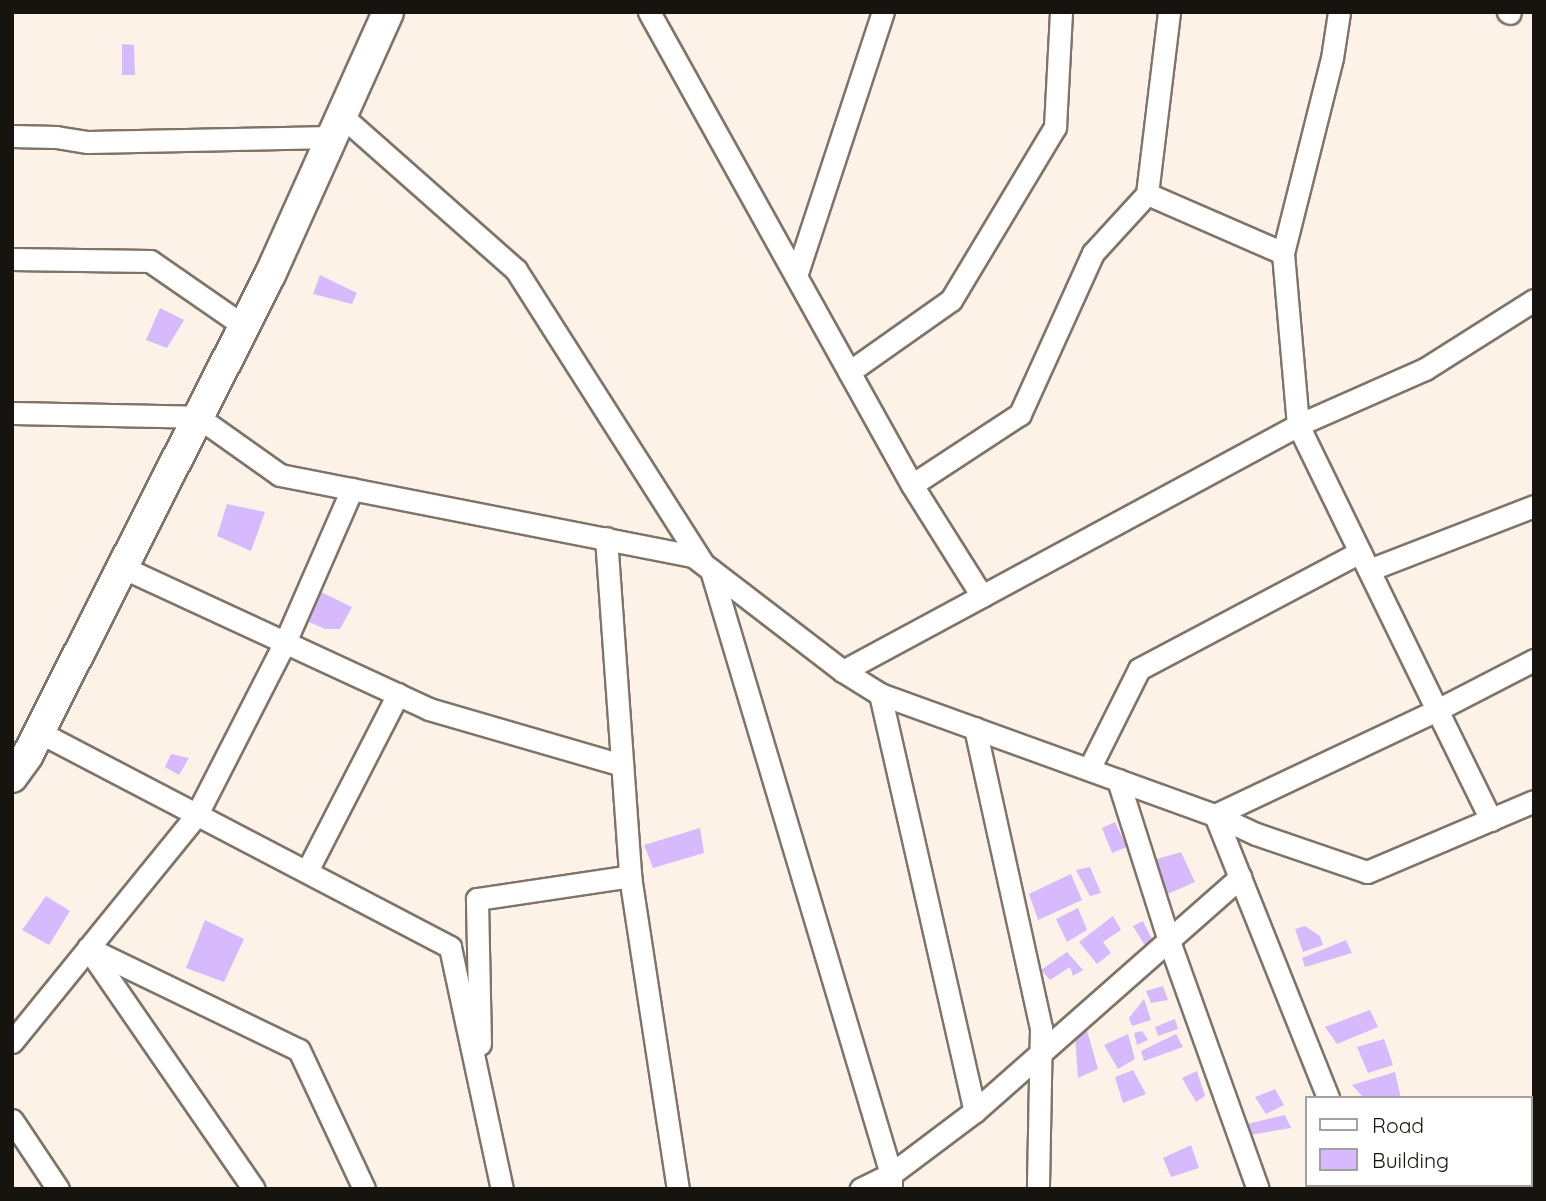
<!DOCTYPE html>
<style>
body{margin:0}
#map{position:relative;width:1546px;height:1201px;overflow:hidden;background:#fdf2e7;font-family:Quicksand,sans-serif}
div>[style]{position:absolute}
.building>*{inset:0;background:#d6bafd}
.roads{filter:drop-shadow(2px 0 #807468) drop-shadow(-2px 0 #807468) drop-shadow(0 2px #807468) drop-shadow(0 -2px #807468)}
.street>*{height:21px;margin:-10.5px;padding:0 10.5px;transform-origin:10.5px;border-radius:10.5px;background:#fff}
.secondary>*{height:30px;margin:-15px;padding:0 15px;transform-origin:15px;border-radius:15px;background:#fff}
span{translate:-50% -50%;white-space:nowrap;text-align:center;line-height:1.15;-webkit-text-stroke:5px #fff;paint-order:stroke}
.frame{position:absolute;inset:0;border:14px solid #17130e;pointer-events:none}
.legend{position:absolute;left:1305px;top:1096px;width:228px;height:91px;box-sizing:border-box;background:#fff;border:2px solid #a2a19f;margin:0;padding:9px 12px;list-style:none;font-size:21px;color:#17130e}
.legend li{display:flex;align-items:center;gap:14px;height:35px}
.legend b{width:35px;border:2px solid #a2a19f}
</style>
<div id="map">
<div class="building">
<i style="clip-path:polygon(122px 44px,134px 45px,135px 75px,122px 75px)"></i>
<i style="clip-path:polygon(320px 275px,357px 293px,352px 304px,313px 294px)"></i>
<i style="clip-path:polygon(160px 308px,184px 320px,167px 348px,146px 340px)"></i>
<i style="clip-path:polygon(227px 504px,265px 512px,251px 551px,217px 536px)"></i>
<i style="clip-path:polygon(319px 591px,352px 607px,340px 629px,325px 629px,302px 619px)"></i>
<i style="clip-path:polygon(171px 754px,189px 758px,179px 775px,165px 767px)"></i>
<i style="clip-path:polygon(1115px 822px,1127px 847px,1112px 853px,1102px 828px)"></i>
<i style="clip-path:polygon(700px 828px,704px 853px,653px 868px,644px 845px)"></i>
<i style="clip-path:polygon(1181px 852px,1195px 882px,1161px 897px,1150px 861px)"></i>
<i style="clip-path:polygon(1090px 867px,1101px 893px,1090px 896px,1076px 870px)"></i>
<i style="clip-path:polygon(1071px 874px,1082px 900px,1038px 920px,1029px 894px)"></i>
<i style="clip-path:polygon(46px 896px,70px 911px,49px 945px,22px 930px)"></i>
<i style="clip-path:polygon(1078px 908px,1087px 930px,1067px 942px,1056px 919px)"></i>
<i style="clip-path:polygon(1113px 916px,1121px 930px,1103px 942px,1111px 953px,1097px 964px,1079px 942px)"></i>
<i style="clip-path:polygon(205px 920px,244px 939px,224px 982px,186px 968px)"></i>
<i style="clip-path:polygon(1143px 921px,1154px 943px,1144px 944px,1133px 926px)"></i>
<i style="clip-path:polygon(1305px 926px,1320px 936px,1323px 945px,1303px 952px,1295px 929px)"></i>
<i style="clip-path:polygon(1346px 940px,1352px 953px,1305px 967px,1302px 958px)"></i>
<i style="clip-path:polygon(1067px 952px,1083px 970px,1073px 976px,1070px 967px,1050px 980px,1041px 970px)"></i>
<i style="clip-path:polygon(1163px 986px,1168px 1000px,1151px 1003px,1146px 991px)"></i>
<i style="clip-path:polygon(1144px 999px,1151px 1020px,1132px 1026px,1129px 1018px)"></i>
<i style="clip-path:polygon(1370px 1010px,1378px 1027px,1337px 1044px,1325px 1027px)"></i>
<i style="clip-path:polygon(1175px 1019px,1178px 1029px,1158px 1036px,1155px 1027px)"></i>
<i style="clip-path:polygon(1086px 1027px,1098px 1069px,1078px 1078px,1075px 1035px)"></i>
<i style="clip-path:polygon(1142px 1031px,1148px 1040px,1137px 1045px,1134px 1033px)"></i>
<i style="clip-path:polygon(1128px 1034px,1135px 1059px,1118px 1069px,1104px 1045px)"></i>
<i style="clip-path:polygon(1176px 1034px,1183px 1047px,1144px 1061px,1141px 1051px)"></i>
<i style="clip-path:polygon(1384px 1039px,1393px 1065px,1368px 1073px,1357px 1047px)"></i>
<i style="clip-path:polygon(1133px 1070px,1146px 1094px,1123px 1103px,1115px 1077px)"></i>
<i style="clip-path:polygon(1197px 1071px,1205px 1096px,1196px 1102px,1182px 1078px)"></i>
<i style="clip-path:polygon(1395px 1072px,1401px 1098px,1364px 1098px,1352px 1085px)"></i>
<i style="clip-path:polygon(1275px 1089px,1284px 1105px,1266px 1114px,1255px 1097px)"></i>
<i style="clip-path:polygon(1285px 1115px,1291px 1128px,1250px 1135px,1247px 1124px)"></i>
<i style="clip-path:polygon(1191px 1145px,1199px 1168px,1171px 1177px,1163px 1158px)"></i>
</div>
<div class="roads">
<div class="street">
<i style="left:649px;top:12px;width:541px;rotate:60.92deg"></i>
<i style="left:1508px;top:12px;width:2px;rotate:27deg"></i>
<i style="left:342px;top:116px;width:232px;rotate:41.5deg"></i>
<i style="left:516px;top:270px;width:346px;rotate:57.5deg"></i>
<i style="left:12px;top:136px;width:44px;rotate:1.3deg"></i>
<i style="left:56px;top:137px;width:32px;rotate:9deg"></i>
<i style="left:88px;top:142px;width:244px;rotate:-1.2deg"></i>
<i style="left:1147px;top:194px;width:183px;rotate:-83.1deg"></i>
<i style="left:1283px;top:253px;width:201px;rotate:-75.9deg"></i>
<i style="left:1332px;top:58px;width:47px;rotate:-81.3deg"></i>
<i style="left:12px;top:259px;width:138px;rotate:0.8deg"></i>
<i style="left:150px;top:261px;width:114px;rotate:34.7deg"></i>
<i style="left:796px;top:276px;width:278px;rotate:-71.8deg"></i>
<i style="left:849px;top:372px;width:125px;rotate:-35.2deg"></i>
<i style="left:951px;top:300px;width:202px;rotate:-59deg"></i>
<i style="left:1055px;top:127px;width:115px;rotate:-87deg"></i>
<i style="left:12px;top:413px;width:186px;rotate:1.2deg"></i>
<i style="left:198px;top:417px;width:100px;rotate:35.3deg"></i>
<i style="left:280px;top:475px;width:421px;rotate:11.1deg"></i>
<i style="left:693px;top:556px;width:189px;rotate:37.5deg"></i>
<i style="left:843px;top:671px;width:44px;rotate:31.9deg"></i>
<i style="left:880px;top:694px;width:356px;rotate:19.9deg"></i>
<i style="left:1215px;top:815px;width:45px;rotate:24.9deg"></i>
<i style="left:1256px;top:834px;width:117px;rotate:18.9deg"></i>
<i style="left:1367px;top:872px;width:181px;rotate:-23deg"></i>
<i style="left:606px;top:538px;width:339px;rotate:85.9deg"></i>
<i style="left:630px;top:876px;width:317px;rotate:81.3deg"></i>
<i style="left:122px;top:567px;width:338px;rotate:24.8deg"></i>
<i style="left:429px;top:709px;width:201px;rotate:16.2deg"></i>
<i style="left:711px;top:570px;width:630px;rotate:73.41deg"></i>
<i style="left:891px;top:1174px;width:34px;rotate:154deg"></i>
<i style="left:1369px;top:570px;width:177px;rotate:-21.2deg"></i>
<i style="left:843px;top:671px;width:158px;rotate:-28.3deg"></i>
<i style="left:982px;top:596px;width:359px;rotate:-28.4deg"></i>
<i style="left:1298px;top:425px;width:173px;rotate:-95deg"></i>
<i style="left:1283px;top:253px;width:148px;rotate:-156.5deg"></i>
<i style="left:1147px;top:194px;width:80px;rotate:132.5deg"></i>
<i style="left:1093px;top:253px;width:177px;rotate:114.4deg"></i>
<i style="left:1020px;top:414px;width:129px;rotate:146.7deg"></i>
<i style="left:912px;top:485px;width:131px;rotate:57.8deg"></i>
<i style="left:880px;top:694px;width:428px;rotate:77.2deg"></i>
<i style="left:975px;top:1111px;width:105px;rotate:143.1deg"></i>
<i style="left:891px;top:1174px;width:11px;rotate:90deg"></i>
<i style="left:975px;top:728px;width:307px;rotate:77.6deg"></i>
<i style="left:1041px;top:1028px;width:161px;rotate:91.1deg"></i>
<i style="left:39px;top:732px;width:464px;rotate:27.6deg"></i>
<i style="left:450px;top:947px;width:248px;rotate:77.9deg"></i>
<i style="left:1089px;top:769px;width:112px;rotate:-63.4deg"></i>
<i style="left:1139px;top:669px;width:250px;rotate:-27.9deg"></i>
<i style="left:1118px;top:780px;width:169px;rotate:72.4deg"></i>
<i style="left:1169px;top:941px;width:263px;rotate:70.3deg"></i>
<i style="left:1215px;top:815px;width:246px;rotate:-25.3deg"></i>
<i style="left:1437px;top:710px;width:317px;rotate:-116deg"></i>
<i style="left:1298px;top:425px;width:139px;rotate:-23.8deg"></i>
<i style="left:1425px;top:369px;width:129px;rotate:-32.3deg"></i>
<i style="left:1215px;top:815px;width:305px;rotate:68.2deg"></i>
<i style="left:1491px;top:820px;width:123px;rotate:-116.1deg"></i>
<i style="left:1437px;top:710px;width:109px;rotate:-27.3deg"></i>
<i style="left:307px;top:871px;width:199px;rotate:-62.8deg"></i>
<i style="left:88px;top:948px;width:234px;rotate:25.8deg"></i>
<i style="left:299px;top:1050px;width:153px;rotate:64.9deg"></i>
<i style="left:89px;top:950px;width:290px;rotate:55.4deg"></i>
<i style="left:12px;top:1042px;width:294px;rotate:-50.9deg"></i>
<i style="left:197px;top:814px;width:195px;rotate:-62.9deg"></i>
<i style="left:286px;top:640px;width:165px;rotate:-66.4deg"></i>
<i style="left:480px;top:1044px;width:145px;rotate:-91.2deg"></i>
<i style="left:477px;top:899px;width:155px;rotate:-8.5deg"></i>
<i style="left:975px;top:1111px;width:354px;rotate:-41.4deg"></i>
<i style="left:12px;top:1120px;width:83px;rotate:56.3deg"></i>
<i style="left:1363px;top:1185px;width:4px;rotate:63deg"></i>
</div>
<div class="secondary">
<i style="left:12px;top:777px;width:26px;rotate:-54deg"></i>
<i style="left:27px;top:756px;width:539px;rotate:-63.2deg"></i>
<i style="left:270px;top:275px;width:288px;rotate:-65.8deg"></i>
</div>
</div>
<div class="frame"></div>
<ul class="legend">
<li><b style="height:9px;background:#fff"></b>Road</li>
<li><b style="height:19px;background:#d6bafd"></b>Building</li>
</ul>
</div>
